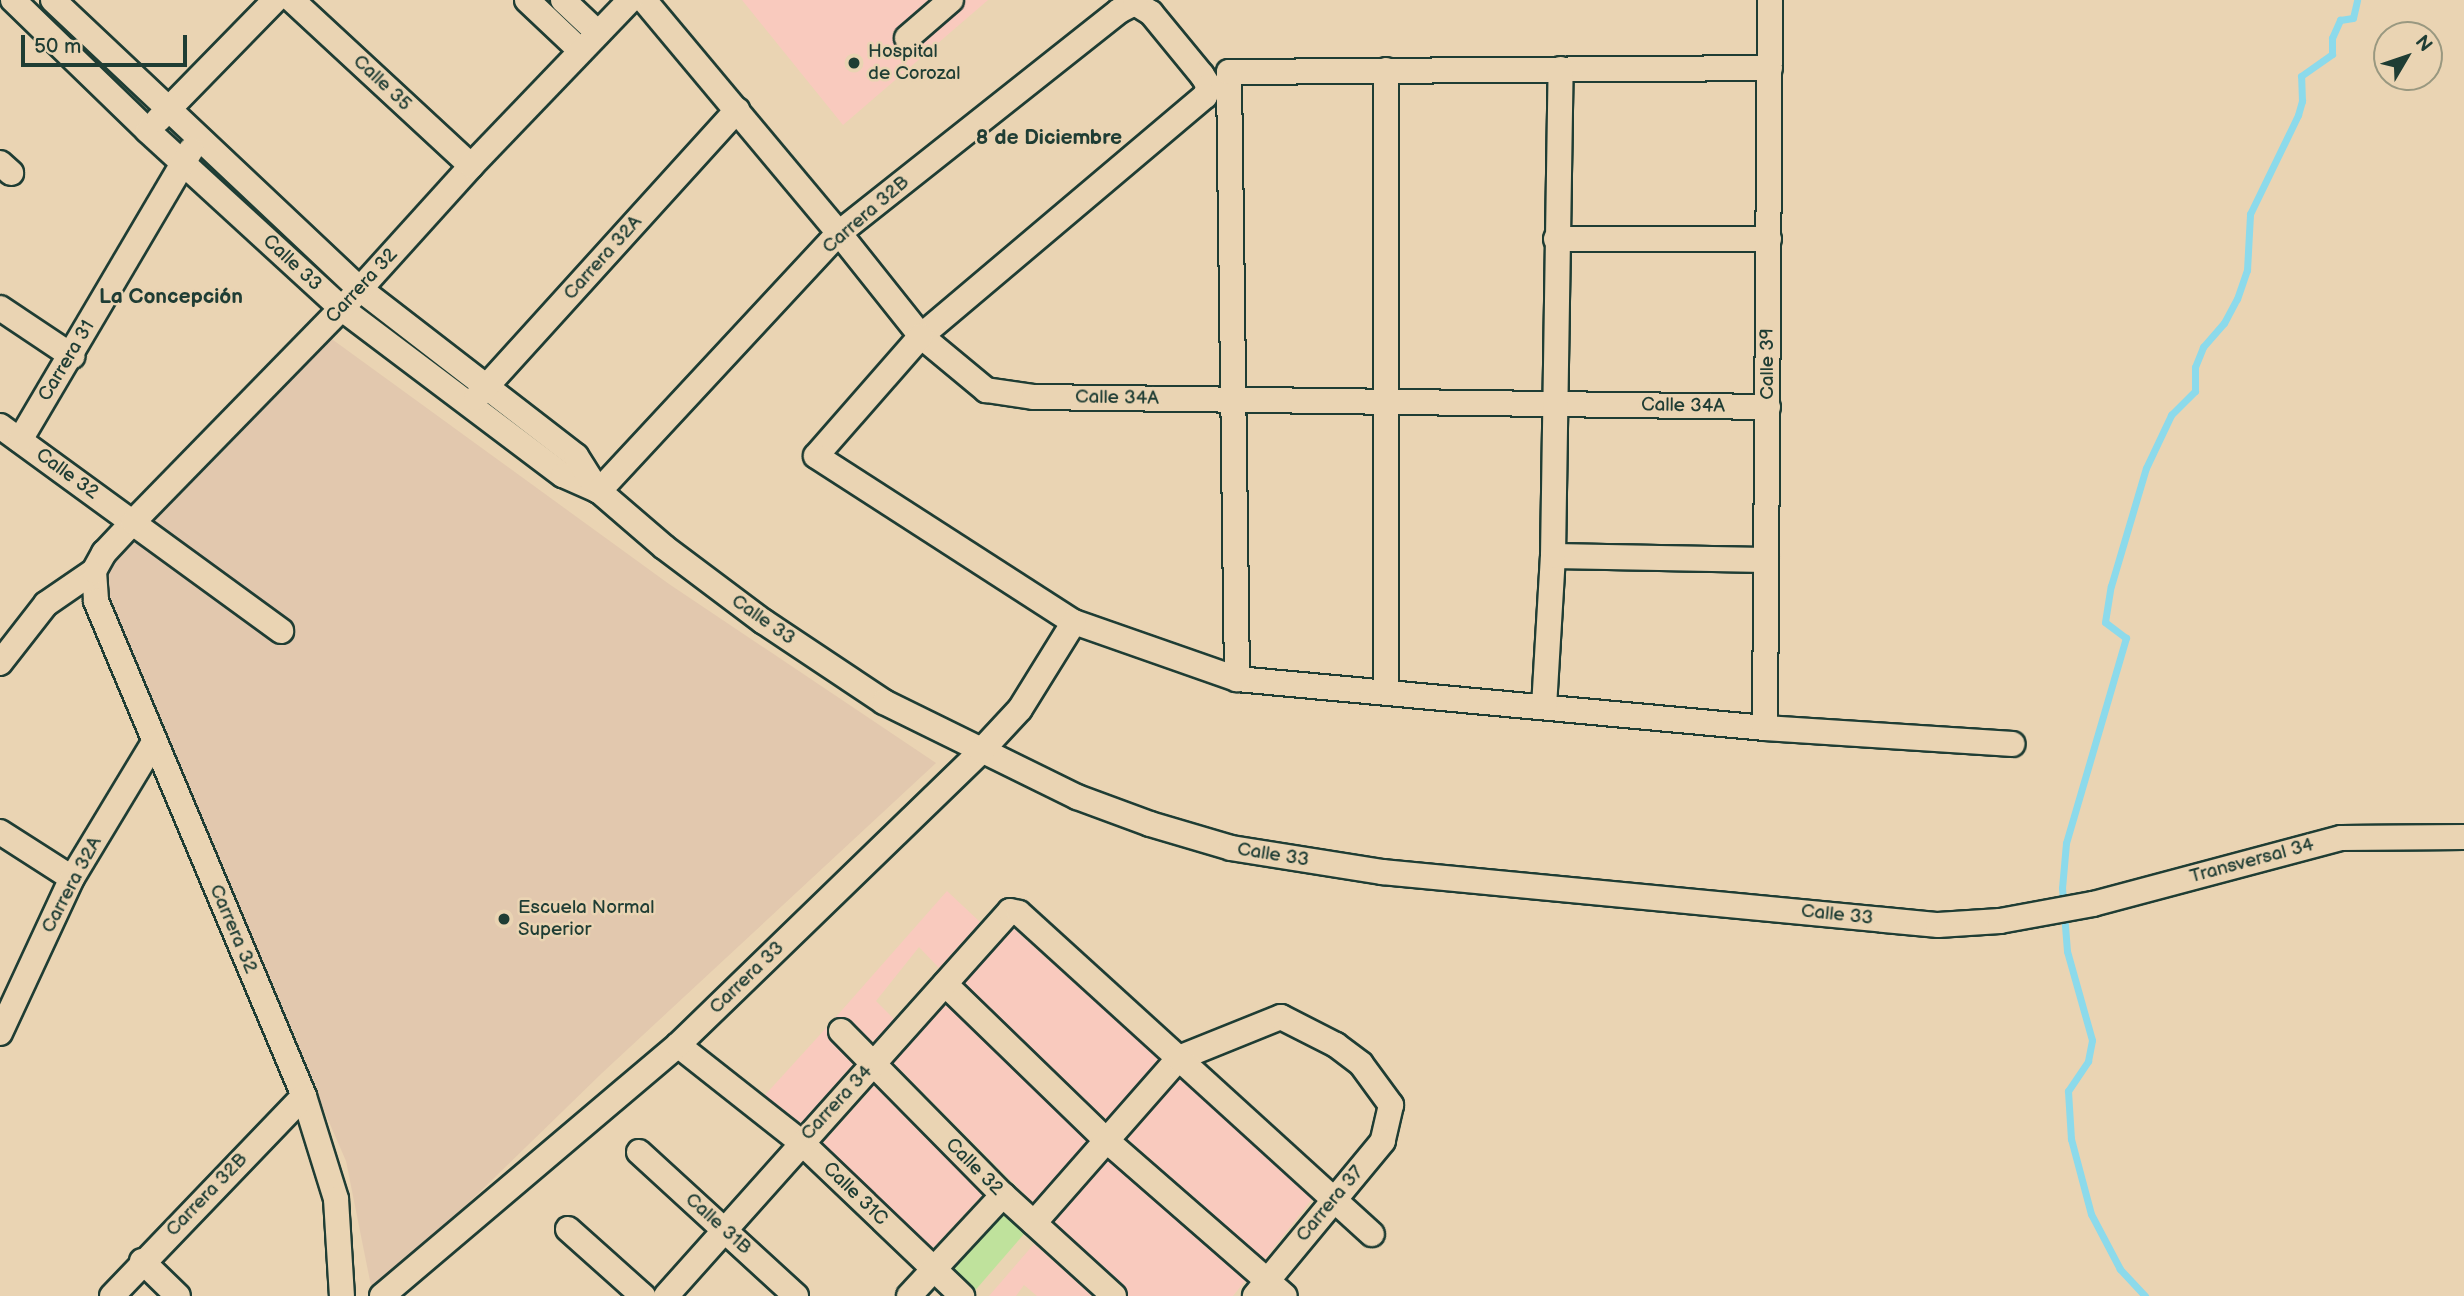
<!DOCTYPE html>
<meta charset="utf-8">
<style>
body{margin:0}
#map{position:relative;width:2464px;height:1296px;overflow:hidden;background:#ead4b3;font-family:"Balsamiq Sans",sans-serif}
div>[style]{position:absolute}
.built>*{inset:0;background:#e2c8ae}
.green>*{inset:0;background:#bfe29c}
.stream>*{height:7px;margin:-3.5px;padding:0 3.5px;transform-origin:3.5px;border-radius:3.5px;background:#8cdaeb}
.building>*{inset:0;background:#f9cabe}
.roads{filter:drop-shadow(2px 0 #1f3d34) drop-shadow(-2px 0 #1f3d34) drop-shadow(0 2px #1f3d34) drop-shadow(0 -2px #1f3d34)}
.minor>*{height:24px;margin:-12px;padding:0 12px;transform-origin:12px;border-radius:12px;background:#ead4b3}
.dots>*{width:19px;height:19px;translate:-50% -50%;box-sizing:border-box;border:4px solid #ead4b3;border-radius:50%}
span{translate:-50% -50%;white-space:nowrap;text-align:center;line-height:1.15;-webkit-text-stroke:5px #ead4b3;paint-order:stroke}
.poi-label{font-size:19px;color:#1f3d34}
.left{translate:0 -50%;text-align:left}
.street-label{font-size:19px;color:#1f3d34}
.neighbourhood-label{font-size:21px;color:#1f3d34;font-weight:700}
.north{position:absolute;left:2373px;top:21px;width:70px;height:70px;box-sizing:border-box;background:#ead4b3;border:2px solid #999880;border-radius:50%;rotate:51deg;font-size:19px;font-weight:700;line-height:28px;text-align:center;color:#1f3d34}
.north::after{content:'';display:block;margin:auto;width:24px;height:32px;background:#1f3d34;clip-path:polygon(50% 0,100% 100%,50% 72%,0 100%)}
.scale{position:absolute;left:21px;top:35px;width:166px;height:32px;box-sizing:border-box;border:4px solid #1f3d34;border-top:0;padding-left:9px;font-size:21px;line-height:24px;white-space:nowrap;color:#1f3d34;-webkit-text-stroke:5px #ead4b3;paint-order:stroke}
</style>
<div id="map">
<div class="built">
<i style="clip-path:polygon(329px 337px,669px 584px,936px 763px,601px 1074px,373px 1296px,346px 1161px,102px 600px,103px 562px)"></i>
</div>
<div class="green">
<i style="clip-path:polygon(1000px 1210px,1024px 1234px,972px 1294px,944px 1271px)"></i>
</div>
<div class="stream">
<i style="left:2145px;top:1296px;width:37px;rotate:-133deg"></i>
<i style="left:2120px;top:1269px;width:62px;rotate:-117.8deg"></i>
<i style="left:2091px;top:1214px;width:78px;rotate:-104.9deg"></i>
<i style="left:2071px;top:1139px;width:48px;rotate:-93.6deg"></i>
<i style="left:2068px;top:1091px;width:36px;rotate:-56deg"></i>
<i style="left:2088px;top:1061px;width:21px;rotate:-79deg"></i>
<i style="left:2092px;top:1040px;width:92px;rotate:-105.7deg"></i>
<i style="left:2067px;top:951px;width:63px;rotate:-94.5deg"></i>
<i style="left:2062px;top:888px;width:45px;rotate:-84.9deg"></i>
<i style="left:2066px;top:843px;width:214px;rotate:-73.7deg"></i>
<i style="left:2126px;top:638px;width:26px;rotate:-143deg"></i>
<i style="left:2105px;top:622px;width:36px;rotate:-81deg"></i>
<i style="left:2111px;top:586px;width:123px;rotate:-73.5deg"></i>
<i style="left:2146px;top:468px;width:59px;rotate:-64.7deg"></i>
<i style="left:2171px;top:415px;width:34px;rotate:-45deg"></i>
<i style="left:2195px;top:391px;width:24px;rotate:-90deg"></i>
<i style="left:2195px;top:367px;width:22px;rotate:-68deg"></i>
<i style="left:2203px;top:347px;width:32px;rotate:-49deg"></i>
<i style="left:2224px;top:323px;width:27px;rotate:-62deg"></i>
<i style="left:2237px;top:299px;width:31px;rotate:-71deg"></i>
<i style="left:2247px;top:270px;width:56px;rotate:-86.9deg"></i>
<i style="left:2250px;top:214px;width:110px;rotate:-64.1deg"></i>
<i style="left:2298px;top:115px;width:15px;rotate:-74deg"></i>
<i style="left:2302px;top:101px;width:25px;rotate:-92deg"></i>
<i style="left:2301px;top:76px;width:38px;rotate:-35deg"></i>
<i style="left:2332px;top:54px;width:16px;rotate:-90deg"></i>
<i style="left:2332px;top:38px;width:20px;rotate:-66deg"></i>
<i style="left:2340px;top:20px;width:13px;rotate:-9deg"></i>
<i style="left:2353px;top:18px;width:18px;rotate:-77deg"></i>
</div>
<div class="building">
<i style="clip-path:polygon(742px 0,928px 0,893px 32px,895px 47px,909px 53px,961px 11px,965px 0,988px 0,843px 125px)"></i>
<i style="clip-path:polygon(947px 891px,980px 922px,939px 968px,919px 947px,876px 1001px,894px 1019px,873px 1042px,851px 1020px,844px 1017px,835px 1018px)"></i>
<i style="clip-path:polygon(1014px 929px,1158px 1059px,1106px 1119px,965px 983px)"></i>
<i style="clip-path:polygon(946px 1005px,1086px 1141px,1033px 1202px,894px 1063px)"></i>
<i style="clip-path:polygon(827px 1027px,830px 1041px,853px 1064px,801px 1123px,765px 1095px)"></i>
<i style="clip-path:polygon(1180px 1079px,1312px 1199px,1265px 1259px,1128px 1139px)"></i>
<i style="clip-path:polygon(874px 1086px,982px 1195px,933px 1248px,823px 1143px)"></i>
<i style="clip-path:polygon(1108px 1161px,1245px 1281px,1233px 1296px,1128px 1296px,1124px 1285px,1055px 1222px)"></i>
<i style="clip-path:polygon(1034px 1244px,1091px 1295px,1091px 1296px,1037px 1296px,1024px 1285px,1016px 1296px,989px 1296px)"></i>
</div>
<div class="roads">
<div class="minor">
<i style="left:13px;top:0;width:188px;rotate:44.1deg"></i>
<i style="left:148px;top:131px;width:262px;rotate:42.5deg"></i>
<i style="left:341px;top:308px;width:278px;rotate:37deg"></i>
<i style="left:563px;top:475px;width:39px;rotate:24deg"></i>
<i style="left:599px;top:491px;width:86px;rotate:40.7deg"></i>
<i style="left:664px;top:547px;width:125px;rotate:36.9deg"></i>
<i style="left:764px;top:622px;width:144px;rotate:33.7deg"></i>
<i style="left:884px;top:702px;width:215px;rotate:26.2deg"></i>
<i style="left:1077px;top:797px;width:78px;rotate:20.3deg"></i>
<i style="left:1150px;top:824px;width:84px;rotate:16.5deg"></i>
<i style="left:1231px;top:848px;width:153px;rotate:9deg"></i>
<i style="left:1382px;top:872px;width:559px;rotate:5.45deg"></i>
<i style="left:1938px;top:925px;width:62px;rotate:-3.7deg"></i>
<i style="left:2000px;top:921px;width:95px;rotate:-10.4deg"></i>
<i style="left:2093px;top:904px;width:257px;rotate:-14.9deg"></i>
<i style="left:2341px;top:838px;width:123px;rotate:-0.5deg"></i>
<i style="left:53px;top:0;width:422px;rotate:43.3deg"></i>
<i style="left:360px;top:289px;width:273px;rotate:37.7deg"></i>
<i style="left:576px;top:456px;width:41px;rotate:57.8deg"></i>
<i style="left:292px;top:0;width:244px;rotate:42.8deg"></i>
<i style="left:527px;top:0;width:74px;rotate:43.4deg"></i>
<i style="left:563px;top:0;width:48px;rotate:43.3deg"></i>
<i style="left:644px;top:0;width:304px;rotate:50.1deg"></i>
<i style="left:839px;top:233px;width:132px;rotate:51.5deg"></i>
<i style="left:921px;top:336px;width:85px;rotate:39.7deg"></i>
<i style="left:986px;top:390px;width:49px;rotate:8.3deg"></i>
<i style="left:1034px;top:397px;width:734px;rotate:0.78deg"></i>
<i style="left:907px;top:38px;width:58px;rotate:-40.8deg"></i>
<i style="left:158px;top:120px;width:168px;rotate:-45.7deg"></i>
<i style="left:0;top:163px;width:15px;rotate:42deg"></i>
<i style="left:1556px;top:239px;width:213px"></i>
<i style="left:0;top:308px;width:87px;rotate:33.7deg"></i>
<i style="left:476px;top:398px;width:389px;rotate:-47.8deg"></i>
<i style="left:0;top:426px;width:348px;rotate:36.1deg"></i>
<i style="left:20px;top:440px;width:337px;rotate:-59.5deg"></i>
<i style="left:599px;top:491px;width:352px;rotate:-47.1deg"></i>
<i style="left:839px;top:233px;width:357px;rotate:-38.4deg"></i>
<i style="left:1119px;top:11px;width:18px;rotate:-27deg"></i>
<i style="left:1135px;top:3px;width:19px;rotate:32deg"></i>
<i style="left:1151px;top:13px;width:80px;rotate:50.6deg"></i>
<i style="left:1202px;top:75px;width:13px;rotate:58deg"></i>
<i style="left:1209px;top:86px;width:11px;rotate:112deg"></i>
<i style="left:1205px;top:96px;width:372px;rotate:139.8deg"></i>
<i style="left:921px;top:336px;width:159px;rotate:131.2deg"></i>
<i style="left:816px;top:456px;width:307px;rotate:32.8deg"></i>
<i style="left:1074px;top:622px;width:173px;rotate:19.3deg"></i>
<i style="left:1237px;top:679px;width:530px;rotate:5.3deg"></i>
<i style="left:1765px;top:728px;width:248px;rotate:3.7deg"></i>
<i style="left:1553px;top:556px;width:213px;rotate:1.1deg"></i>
<i style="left:94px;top:571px;width:30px;rotate:86deg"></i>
<i style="left:96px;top:601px;width:537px;rotate:67.21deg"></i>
<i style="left:304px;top:1096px;width:108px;rotate:72.7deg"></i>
<i style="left:336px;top:1199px;width:97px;rotate:86.5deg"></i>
<i style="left:0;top:663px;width:75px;rotate:-52.1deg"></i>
<i style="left:46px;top:604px;width:58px;rotate:-34.5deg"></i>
<i style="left:94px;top:571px;width:21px;rotate:-61deg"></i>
<i style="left:104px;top:553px;width:42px;rotate:-46.9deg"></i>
<i style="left:133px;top:522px;width:325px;rotate:-45.7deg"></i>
<i style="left:360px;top:289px;width:166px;rotate:-47.9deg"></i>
<i style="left:471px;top:166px;width:230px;rotate:-46.2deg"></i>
<i style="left:1237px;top:679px;width:607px;rotate:-90.76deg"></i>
<i style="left:1229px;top:72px;width:541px;rotate:-0.42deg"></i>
<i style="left:1386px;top:692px;width:622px;rotate:-90deg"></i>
<i style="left:1544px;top:707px;width:151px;rotate:-86.6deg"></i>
<i style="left:1553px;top:556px;width:487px;rotate:-89.1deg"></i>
<i style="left:1765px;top:728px;width:728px;rotate:-89.61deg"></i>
<i style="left:0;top:832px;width:85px;rotate:32.6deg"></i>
<i style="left:945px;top:984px;width:224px;rotate:44.1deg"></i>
<i style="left:1106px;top:1140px;width:237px;rotate:41.1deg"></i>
<i style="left:841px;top:1031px;width:231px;rotate:45.4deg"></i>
<i style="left:1003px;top:1195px;width:150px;rotate:42.3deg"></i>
<i style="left:0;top:1033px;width:171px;rotate:-65.1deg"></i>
<i style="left:72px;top:878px;width:159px;rotate:-58.9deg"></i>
<i style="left:678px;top:1045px;width:157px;rotate:38.3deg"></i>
<i style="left:801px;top:1142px;width:223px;rotate:43.7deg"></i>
<i style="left:639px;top:1152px;width:213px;rotate:42.5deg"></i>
<i style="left:1034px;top:1223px;width:220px;rotate:-48.7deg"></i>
<i style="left:1179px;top:1058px;width:110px;rotate:-21.9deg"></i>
<i style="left:1281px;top:1017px;width:62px;rotate:27deg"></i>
<i style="left:1336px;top:1045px;width:31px;rotate:37deg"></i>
<i style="left:1361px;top:1064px;width:51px;rotate:53.8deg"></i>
<i style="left:1391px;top:1105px;width:37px;rotate:103deg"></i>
<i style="left:1383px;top:1141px;width:201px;rotate:129.6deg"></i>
<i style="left:568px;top:1229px;width:101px;rotate:41.8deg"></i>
<i style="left:142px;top:1261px;width:50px;rotate:44.2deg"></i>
<i style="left:112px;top:1296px;width:277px;rotate:-46.2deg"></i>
<i style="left:382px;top:1296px;width:388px;rotate:-40.3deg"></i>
<i style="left:678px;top:1045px;width:422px;rotate:-44.1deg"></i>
<i style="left:981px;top:751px;width:57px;rotate:-47.1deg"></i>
<i style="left:1020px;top:709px;width:102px;rotate:-58.2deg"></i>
<i style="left:666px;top:1296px;width:516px;rotate:-48.22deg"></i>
<i style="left:1010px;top:911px;width:9px;rotate:13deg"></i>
<i style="left:1019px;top:913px;width:477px;rotate:42.3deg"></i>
<i style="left:909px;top:1296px;width:138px;rotate:-47.1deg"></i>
</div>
</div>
<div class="dots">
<i style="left:854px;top:63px;background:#1f3d34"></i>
<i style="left:504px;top:919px;background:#1f3d34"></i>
</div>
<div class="poi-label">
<span class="left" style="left:868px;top:63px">Hospital<br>de Corozal</span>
<span class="left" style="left:518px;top:919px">Escuela Normal<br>Superior</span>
</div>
<div class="street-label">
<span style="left:382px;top:83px;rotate:43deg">Calle 35</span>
<span style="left:866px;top:215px;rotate:-41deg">Carrera 32B</span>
<span style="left:603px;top:258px;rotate:-48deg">Carrera 32A</span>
<span style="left:292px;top:263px;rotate:43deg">Calle 33</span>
<span style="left:362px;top:286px;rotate:-47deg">Carrera 32</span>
<span style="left:67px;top:361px;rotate:-59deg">Carrera 31</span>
<span style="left:1768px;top:364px;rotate:-90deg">Calle 39</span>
<span style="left:1117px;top:398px;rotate:1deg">Calle 34A</span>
<span style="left:1683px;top:406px;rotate:1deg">Calle 34A</span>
<span style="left:67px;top:474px;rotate:36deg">Calle 32</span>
<span style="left:763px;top:620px;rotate:35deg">Calle 33</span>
<span style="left:1273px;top:855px;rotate:9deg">Calle 33</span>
<span style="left:2252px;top:861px;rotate:-15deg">Transversal 34</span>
<span style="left:72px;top:885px;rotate:-62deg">Carrera 32A</span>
<span style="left:1837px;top:915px;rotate:6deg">Calle 33</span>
<span style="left:233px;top:929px;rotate:67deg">Carrera 32</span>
<span style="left:747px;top:978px;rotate:-44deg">Carrera 33</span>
<span style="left:837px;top:1103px;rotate:-47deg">Carrera 34</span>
<span style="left:974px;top:1167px;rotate:45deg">Calle 32</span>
<span style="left:855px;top:1194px;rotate:44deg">Calle 31C</span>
<span style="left:207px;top:1195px;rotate:-46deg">Carrera 32B</span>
<span style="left:1330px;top:1204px;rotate:-50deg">Carrera 37</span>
<span style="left:718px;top:1224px;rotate:42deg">Calle 31B</span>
</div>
<div class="neighbourhood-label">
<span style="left:1049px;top:138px">8 de Diciembre</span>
<span style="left:171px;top:297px">La Concepción</span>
</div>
<div class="north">N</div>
<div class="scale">50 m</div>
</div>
